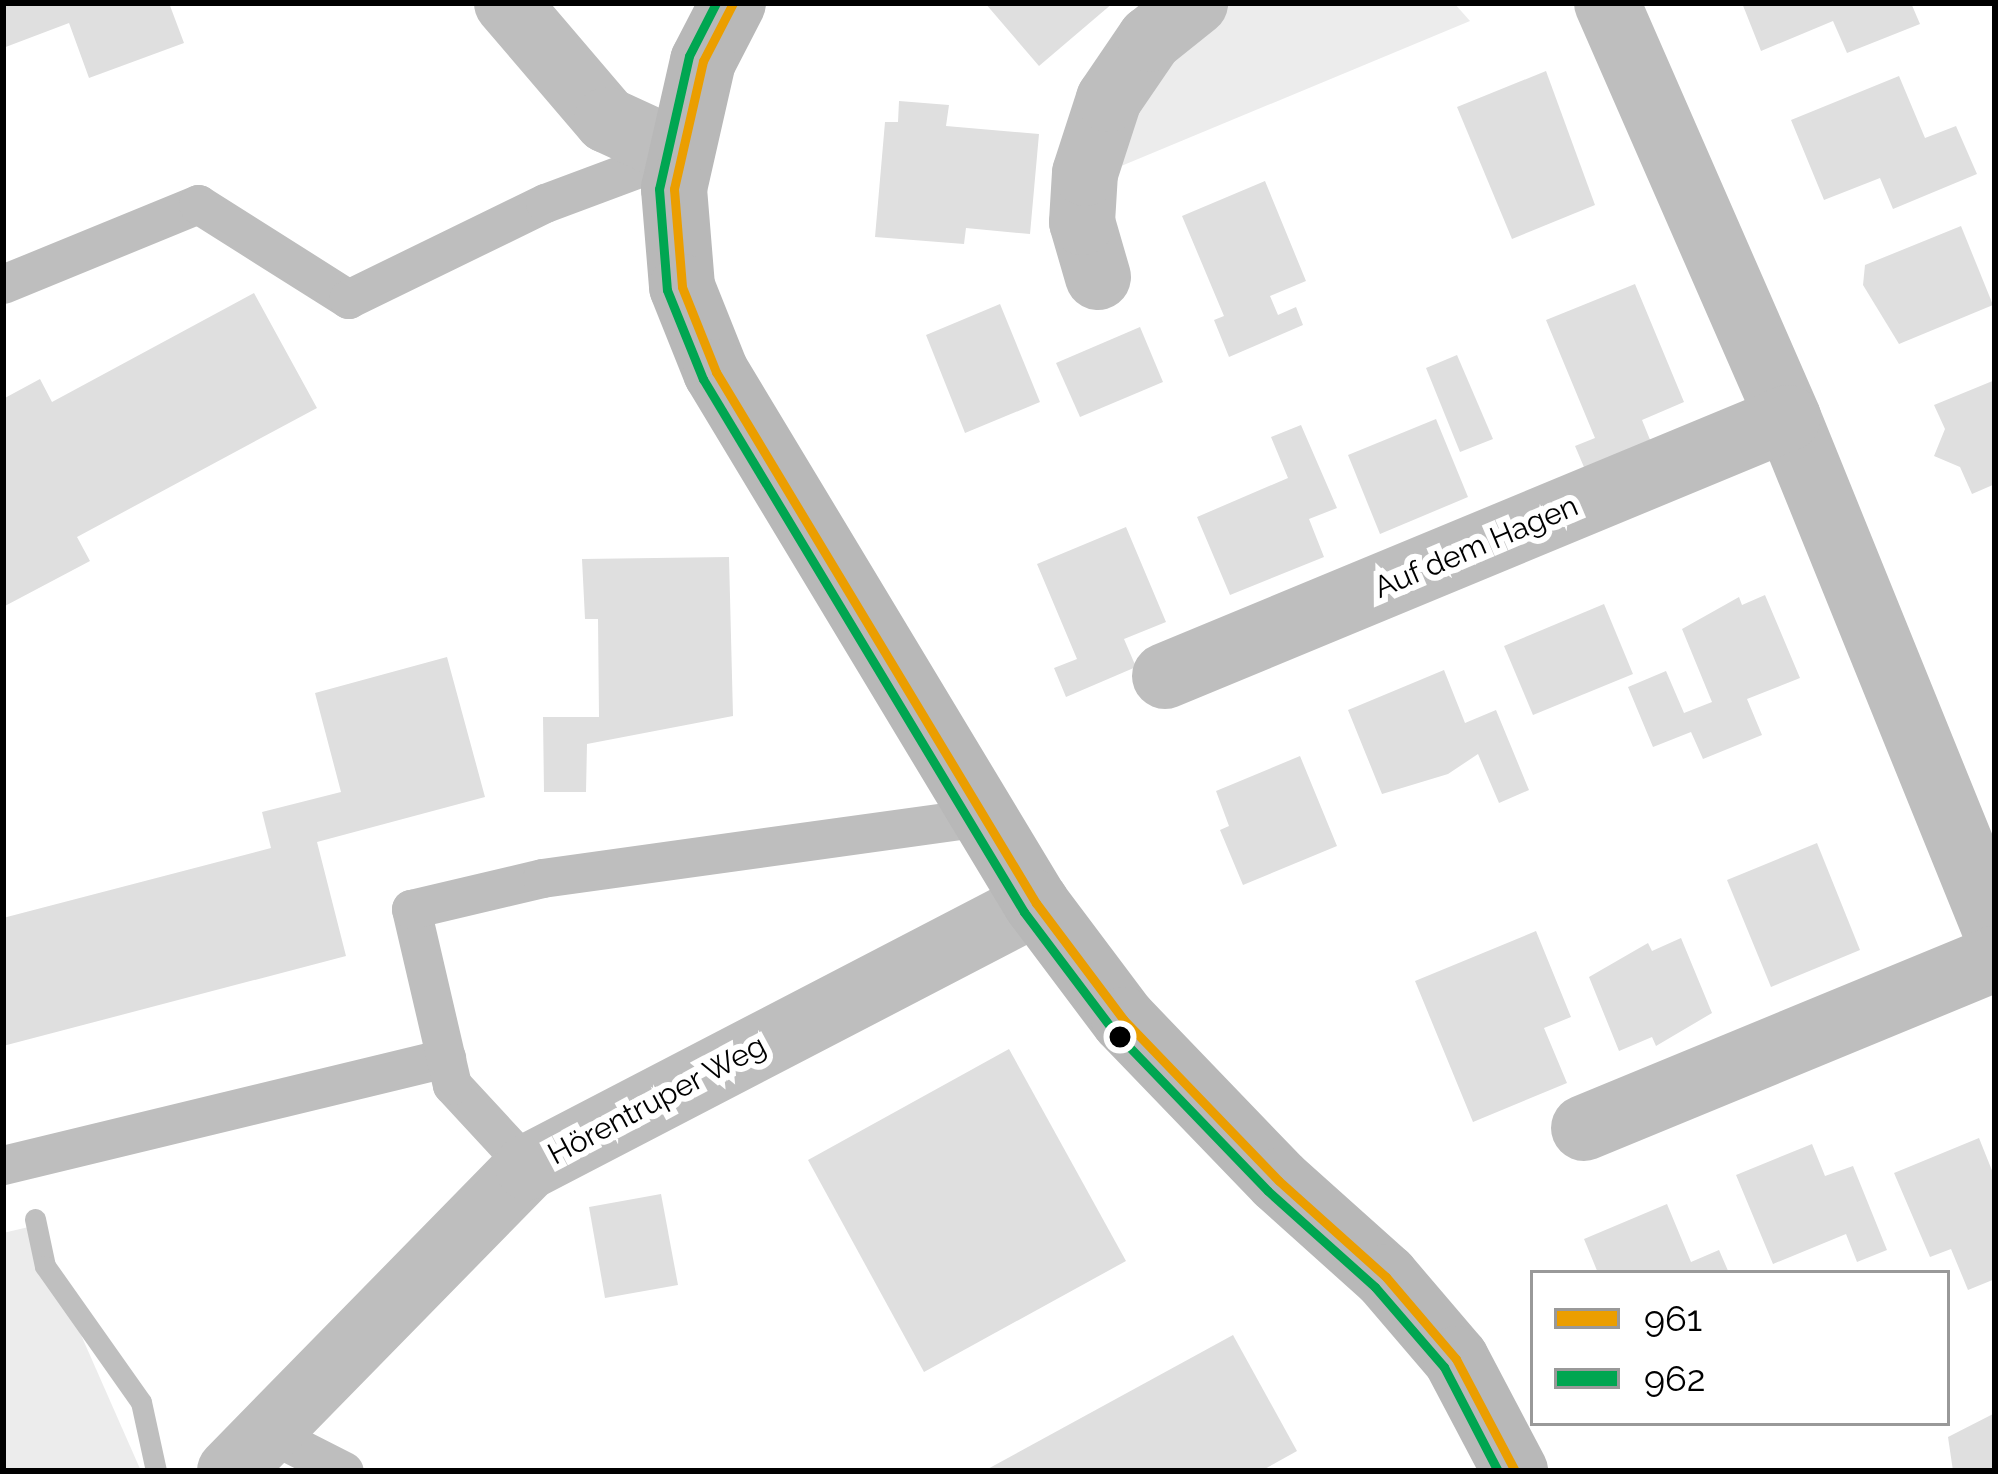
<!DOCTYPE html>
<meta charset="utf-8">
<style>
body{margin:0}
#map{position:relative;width:1998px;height:1474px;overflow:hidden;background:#fff;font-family:Raleway,sans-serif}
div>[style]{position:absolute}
.green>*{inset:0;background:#ececec}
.stream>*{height:21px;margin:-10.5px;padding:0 10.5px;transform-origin:10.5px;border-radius:10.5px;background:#bfbfbf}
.building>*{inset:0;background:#dfdfdf}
.service>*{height:39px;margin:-19.5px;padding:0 19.5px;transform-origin:19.5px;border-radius:19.5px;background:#bebebe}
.minor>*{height:66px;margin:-33px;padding:0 33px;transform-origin:33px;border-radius:33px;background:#bebebe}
.secondary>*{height:66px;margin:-33px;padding:0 33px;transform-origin:33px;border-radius:33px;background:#b8b8b8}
.bus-1>*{height:9px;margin:-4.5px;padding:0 4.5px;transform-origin:4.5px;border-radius:4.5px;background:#eb9e00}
.bus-2>*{height:9px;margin:-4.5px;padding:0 4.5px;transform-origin:4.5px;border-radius:4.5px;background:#00a651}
.dots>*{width:33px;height:33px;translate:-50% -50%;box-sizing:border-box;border:6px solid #fff;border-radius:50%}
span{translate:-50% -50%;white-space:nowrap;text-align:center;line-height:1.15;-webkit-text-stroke:12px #fff;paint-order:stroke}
.street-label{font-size:30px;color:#000}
.frame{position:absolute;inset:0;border:6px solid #000;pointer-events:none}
.legend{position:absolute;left:1530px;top:1270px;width:420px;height:156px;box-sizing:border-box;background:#fff;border:3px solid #999;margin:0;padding:15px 21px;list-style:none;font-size:36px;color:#000}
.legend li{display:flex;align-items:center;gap:24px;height:60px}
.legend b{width:60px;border:3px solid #999}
</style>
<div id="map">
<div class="green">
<i style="clip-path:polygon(1229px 3px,1454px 3px,1470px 21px,1102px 174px,1169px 49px)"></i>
<i style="clip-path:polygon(33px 1226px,141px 1471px,3px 1471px,3px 1233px)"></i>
</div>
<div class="stream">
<i style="left:35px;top:1219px;width:48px;rotate:78deg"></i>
<i style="left:45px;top:1266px;width:166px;rotate:54.8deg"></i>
<i style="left:141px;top:1402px;width:71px;rotate:77.7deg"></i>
</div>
<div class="building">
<i style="clip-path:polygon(3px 3px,169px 3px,184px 43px,89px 78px,69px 23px,3px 48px)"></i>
<i style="clip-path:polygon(985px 3px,1113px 3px,1039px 66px)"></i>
<i style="clip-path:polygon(1742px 3px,1911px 3px,1920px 24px,1847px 53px,1833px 21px,1761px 51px)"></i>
<i style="clip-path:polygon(1546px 71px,1595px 205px,1512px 239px,1457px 107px)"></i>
<i style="clip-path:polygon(1899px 76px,1925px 138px,1956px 126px,1977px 174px,1893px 209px,1880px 178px,1824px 200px,1791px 120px)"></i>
<i style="clip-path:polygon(899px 101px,949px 105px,946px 126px,1039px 134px,1030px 234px,966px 228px,964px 244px,875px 237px,885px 122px,898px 122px)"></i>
<i style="clip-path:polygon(1265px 181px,1306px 281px,1270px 296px,1278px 315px,1296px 307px,1303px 325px,1229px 357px,1214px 320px,1224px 316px,1182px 216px)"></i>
<i style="clip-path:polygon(1961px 226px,1993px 305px,1899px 344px,1863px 285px,1865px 265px)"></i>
<i style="clip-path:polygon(1635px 284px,1684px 402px,1642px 420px,1655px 452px,1589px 479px,1575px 446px,1595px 438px,1546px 320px)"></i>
<i style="clip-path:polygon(254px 293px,317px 408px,77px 537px,90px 561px,3px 607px,3px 399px,40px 379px,52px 402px)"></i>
<i style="clip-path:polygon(1000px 304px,1040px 402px,965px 433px,926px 335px)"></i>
<i style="clip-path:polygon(1140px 327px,1163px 382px,1080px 417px,1056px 363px)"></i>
<i style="clip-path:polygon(1457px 355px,1493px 439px,1460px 452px,1426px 368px)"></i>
<i style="clip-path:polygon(1995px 380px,1995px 484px,1972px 494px,1960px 467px,1934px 456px,1945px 429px,1934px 405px)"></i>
<i style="clip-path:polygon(1436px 419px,1468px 497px,1380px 534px,1348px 455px)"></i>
<i style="clip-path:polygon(1301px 425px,1337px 508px,1309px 519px,1324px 557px,1230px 595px,1197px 517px,1288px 478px,1271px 437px)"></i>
<i style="clip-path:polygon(1126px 527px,1166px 622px,1124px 639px,1136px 667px,1066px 697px,1054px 668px,1077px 659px,1037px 564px)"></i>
<i style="clip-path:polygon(729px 557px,733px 716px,587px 744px,586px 792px,544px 792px,543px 717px,599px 717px,598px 619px,585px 619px,582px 559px)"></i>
<i style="clip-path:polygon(1765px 595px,1800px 678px,1747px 699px,1762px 735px,1703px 759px,1691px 732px,1653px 747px,1628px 687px,1666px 671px,1684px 713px,1712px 702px,1682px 629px,1739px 597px,1742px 605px)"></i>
<i style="clip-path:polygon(1604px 604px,1633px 674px,1533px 715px,1504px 646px)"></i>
<i style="clip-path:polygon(447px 657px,485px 797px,317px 842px,346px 956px,3px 1046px,3px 918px,271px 848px,262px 812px,341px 792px,315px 693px)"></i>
<i style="clip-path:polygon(1444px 670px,1465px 723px,1496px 710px,1529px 790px,1499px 803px,1478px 754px,1448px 774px,1382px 794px,1348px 710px)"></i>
<i style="clip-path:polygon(1300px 756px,1337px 846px,1243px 885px,1220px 830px,1229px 826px,1216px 791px)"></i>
<i style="clip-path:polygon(1817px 843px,1860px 950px,1771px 987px,1727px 880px)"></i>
<i style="clip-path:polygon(1536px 931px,1571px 1017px,1544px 1028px,1567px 1083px,1473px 1122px,1415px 981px)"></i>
<i style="clip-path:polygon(1681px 938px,1712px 1013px,1656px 1046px,1652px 1037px,1619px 1051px,1589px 977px,1648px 943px,1652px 951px)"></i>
<i style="clip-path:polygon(1009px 1049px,1126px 1261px,924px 1372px,808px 1160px)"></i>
<i style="clip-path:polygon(1979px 1138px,1995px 1178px,1995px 1279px,1968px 1290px,1951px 1249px,1930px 1257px,1894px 1173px)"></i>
<i style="clip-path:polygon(1812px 1144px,1825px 1176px,1853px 1166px,1887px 1250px,1857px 1262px,1846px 1234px,1773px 1264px,1736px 1175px)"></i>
<i style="clip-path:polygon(661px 1194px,678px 1285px,605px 1298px,589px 1207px)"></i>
<i style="clip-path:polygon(1667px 1204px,1691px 1262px,1719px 1250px,1729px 1273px,1598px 1273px,1584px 1239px)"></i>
<i style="clip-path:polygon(1233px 1335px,1297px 1451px,1261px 1471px,984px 1471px)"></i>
<i style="clip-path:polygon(1995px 1413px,1995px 1471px,1953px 1471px,1948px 1437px)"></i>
</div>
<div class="service">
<i style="left:3px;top:284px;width:211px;rotate:-22.3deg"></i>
<i style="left:198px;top:204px;width:178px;rotate:32.3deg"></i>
<i style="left:348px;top:299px;width:219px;rotate:-26deg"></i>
<i style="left:545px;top:203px;width:143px;rotate:-20.5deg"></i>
<i style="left:3px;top:1165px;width:456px;rotate:-13.6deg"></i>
<i style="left:528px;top:1167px;width:112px;rotate:-132.8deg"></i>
<i style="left:452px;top:1085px;width:181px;rotate:-103.1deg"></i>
<i style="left:411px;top:909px;width:135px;rotate:-13.3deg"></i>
<i style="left:542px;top:878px;width:444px;rotate:-7.9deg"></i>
<i style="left:267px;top:1432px;width:86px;rotate:26.9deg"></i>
</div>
<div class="minor">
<i style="left:507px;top:3px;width:154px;rotate:49.5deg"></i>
<i style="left:607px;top:120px;width:79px;rotate:24.6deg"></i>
<i style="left:1607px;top:3px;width:453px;rotate:66.4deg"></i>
<i style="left:1788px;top:418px;width:551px;rotate:67.95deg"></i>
<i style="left:1098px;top:277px;width:57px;rotate:-106.2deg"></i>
<i style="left:1082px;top:222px;width:49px;rotate:-86.5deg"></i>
<i style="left:1085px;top:173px;width:78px;rotate:-72deg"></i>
<i style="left:1109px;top:99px;width:73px;rotate:-55.7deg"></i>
<i style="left:1150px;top:39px;width:58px;rotate:-38.7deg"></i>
<i style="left:1165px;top:676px;width:674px;rotate:-22.5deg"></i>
<i style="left:1584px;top:1128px;width:444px;rotate:-22.4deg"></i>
<i style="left:230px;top:1471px;width:426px;rotate:-45.6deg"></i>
<i style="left:528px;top:1167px;width:573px;rotate:-27.46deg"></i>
</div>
<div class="secondary">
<i style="left:733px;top:3px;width:65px;rotate:117.3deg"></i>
<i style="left:703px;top:61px;width:131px;rotate:102.8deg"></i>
<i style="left:674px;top:189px;width:98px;rotate:85.3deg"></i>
<i style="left:682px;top:287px;width:92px;rotate:68.2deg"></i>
<i style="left:716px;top:372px;width:620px;rotate:58.93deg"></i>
<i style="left:1036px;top:903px;width:146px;rotate:53.1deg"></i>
<i style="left:1124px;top:1020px;width:223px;rotate:46.1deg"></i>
<i style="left:1279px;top:1181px;width:144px;rotate:41.9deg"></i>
<i style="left:1386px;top:1277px;width:108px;rotate:49.5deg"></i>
<i style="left:1456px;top:1359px;width:127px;rotate:62.2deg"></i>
</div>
<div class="bus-1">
<i style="left:733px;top:3px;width:65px;rotate:117.3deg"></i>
<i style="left:703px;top:61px;width:131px;rotate:102.8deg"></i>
<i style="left:674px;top:189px;width:98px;rotate:85.3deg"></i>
<i style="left:682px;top:287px;width:92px;rotate:68.2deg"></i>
<i style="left:716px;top:372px;width:620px;rotate:58.93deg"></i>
<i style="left:1036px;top:903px;width:146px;rotate:53.1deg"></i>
<i style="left:1124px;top:1020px;width:223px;rotate:46.1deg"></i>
<i style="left:1279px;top:1181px;width:144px;rotate:41.9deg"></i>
<i style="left:1386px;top:1277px;width:108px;rotate:49.5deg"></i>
<i style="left:1456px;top:1359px;width:127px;rotate:62.2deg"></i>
</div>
<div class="bus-2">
<i style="left:716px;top:3px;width:59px;rotate:117deg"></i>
<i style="left:689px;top:56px;width:136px;rotate:102.7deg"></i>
<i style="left:659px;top:189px;width:101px;rotate:85.5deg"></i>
<i style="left:667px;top:290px;width:96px;rotate:68deg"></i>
<i style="left:703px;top:379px;width:622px;rotate:58.94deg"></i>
<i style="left:1024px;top:912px;width:148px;rotate:53deg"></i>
<i style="left:1113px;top:1030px;width:223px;rotate:46.1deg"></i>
<i style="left:1268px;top:1191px;width:144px;rotate:41.9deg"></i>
<i style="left:1375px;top:1287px;width:106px;rotate:49.2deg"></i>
<i style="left:1444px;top:1367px;width:117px;rotate:62.6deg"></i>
</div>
<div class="dots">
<i style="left:1120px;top:1037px;background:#000"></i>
</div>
<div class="street-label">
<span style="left:1476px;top:547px;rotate:-23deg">Auf dem Hagen</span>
<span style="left:657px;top:1100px;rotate:-28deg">Hörentruper Weg</span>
</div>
<div class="frame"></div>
<ul class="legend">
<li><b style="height:15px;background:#eb9e00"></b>961</li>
<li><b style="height:15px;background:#00a651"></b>962</li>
</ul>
</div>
